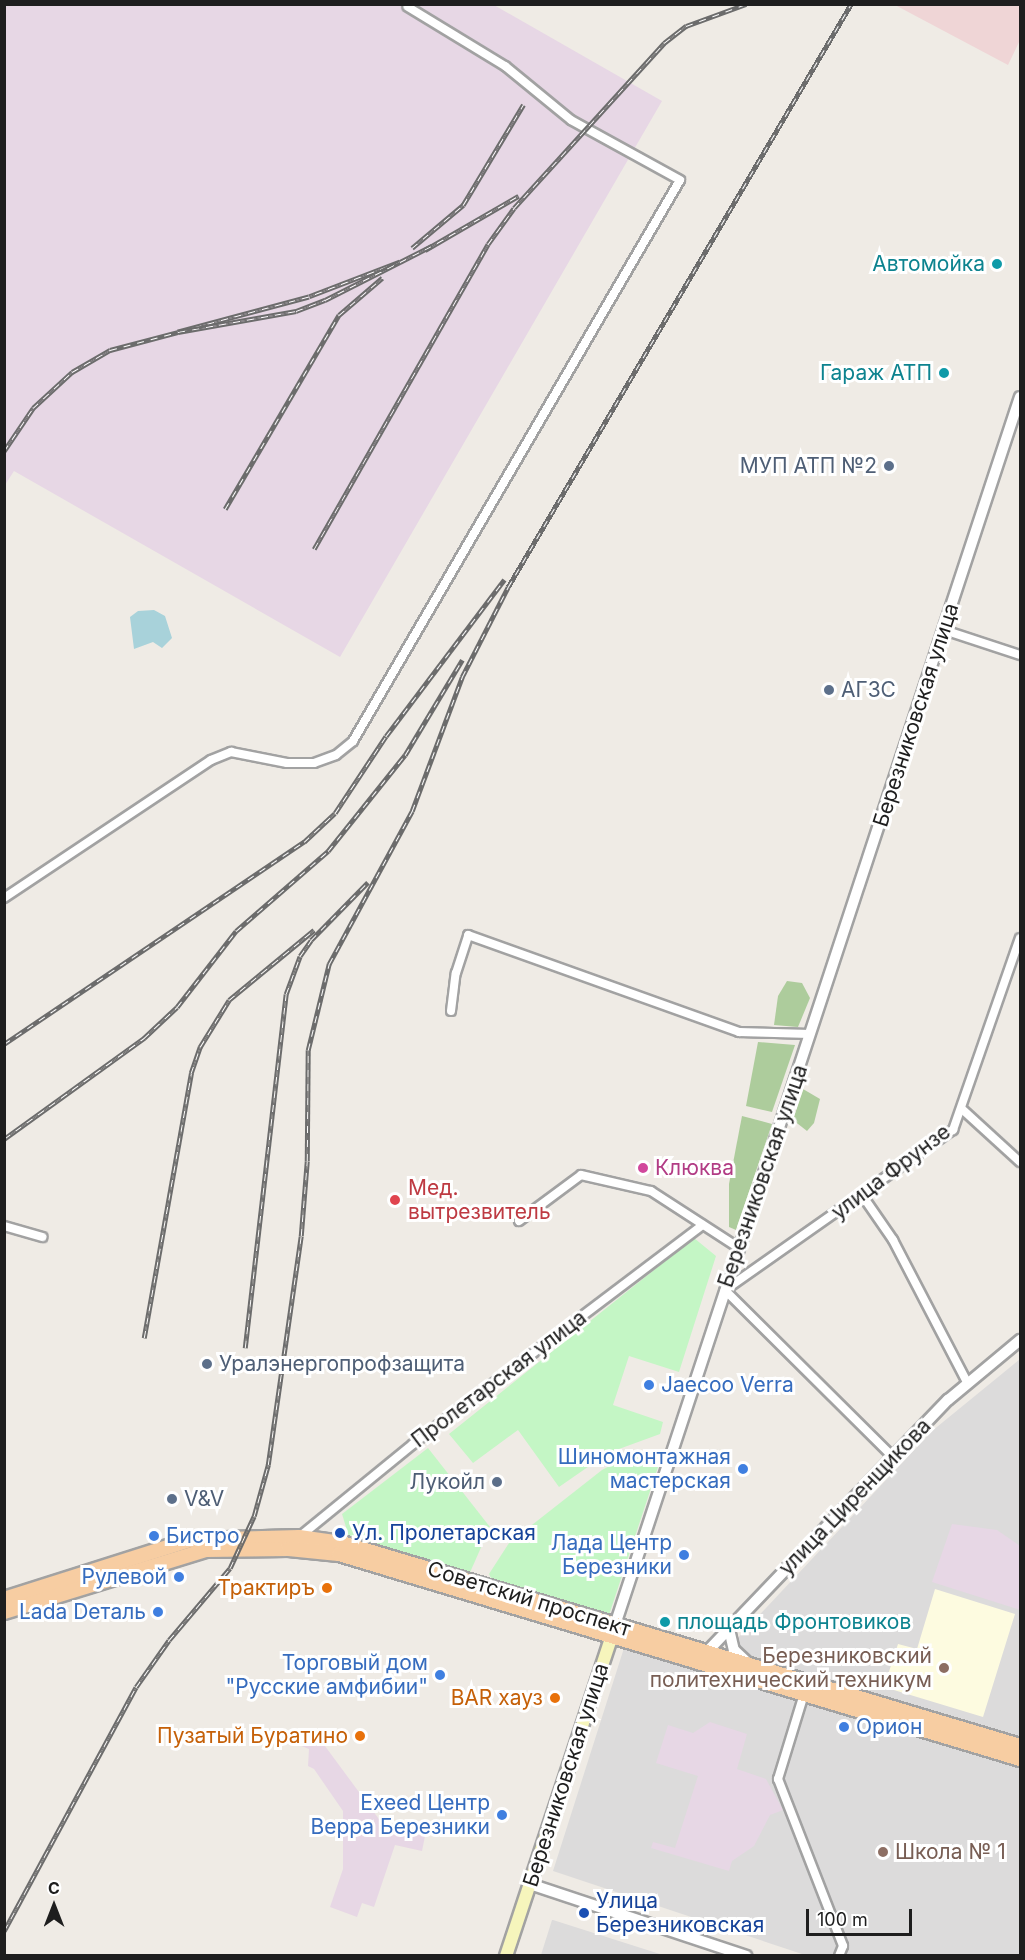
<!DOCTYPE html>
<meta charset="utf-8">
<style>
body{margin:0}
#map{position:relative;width:1025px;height:1960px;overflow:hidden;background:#efebe5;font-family:Inter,sans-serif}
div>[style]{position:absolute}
.residential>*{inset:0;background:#dcdbdb}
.commercial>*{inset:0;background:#efd5d6}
.industrial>*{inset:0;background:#e7d7e5}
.education>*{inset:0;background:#fdfbe0}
.forest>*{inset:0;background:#adcc9c}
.park>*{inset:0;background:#c4f6c5}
.water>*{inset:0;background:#a8d2da}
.roads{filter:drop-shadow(2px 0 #a2a2a2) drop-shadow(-2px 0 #a2a2a2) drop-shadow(0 2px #a2a2a2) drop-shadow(0 -2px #a2a2a2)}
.minor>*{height:8px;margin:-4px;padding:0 4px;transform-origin:4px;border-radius:4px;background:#fff}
.tertiary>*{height:10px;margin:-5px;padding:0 5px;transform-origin:5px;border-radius:5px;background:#fff}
.secondary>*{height:12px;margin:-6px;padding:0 6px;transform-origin:6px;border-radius:6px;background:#f6f5bc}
.primary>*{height:14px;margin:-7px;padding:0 7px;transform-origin:7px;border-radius:7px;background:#f7cda2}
.rail>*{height:4.5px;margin-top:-2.25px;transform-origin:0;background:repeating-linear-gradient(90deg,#fff 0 7px,#6c6c6c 0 14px);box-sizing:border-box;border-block:2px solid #6c6c6c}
.dots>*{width:16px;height:16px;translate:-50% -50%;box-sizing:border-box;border:3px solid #fff;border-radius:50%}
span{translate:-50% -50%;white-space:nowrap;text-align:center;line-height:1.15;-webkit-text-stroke:6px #fff;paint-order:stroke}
.culture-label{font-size:21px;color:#0d838f}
.right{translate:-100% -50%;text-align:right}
.left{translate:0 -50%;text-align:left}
.service-label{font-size:21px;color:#4e5e75}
.street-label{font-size:21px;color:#1e1e1e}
.hotel-label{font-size:21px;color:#b23c85}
.health-label{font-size:21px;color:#be3a42}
.shop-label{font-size:21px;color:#366cbe}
.transit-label{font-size:21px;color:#164399}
.food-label{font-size:21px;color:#c56008}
.education-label{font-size:21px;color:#785e54}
.frame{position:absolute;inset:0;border:6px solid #1e1e1e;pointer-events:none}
.north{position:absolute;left:24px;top:1876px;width:60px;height:60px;-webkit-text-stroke:4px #fff;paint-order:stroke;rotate:0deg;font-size:16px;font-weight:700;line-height:24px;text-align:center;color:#1e1e1e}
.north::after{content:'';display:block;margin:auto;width:21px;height:27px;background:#1e1e1e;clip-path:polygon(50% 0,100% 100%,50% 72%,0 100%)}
.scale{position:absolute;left:806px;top:1909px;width:106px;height:27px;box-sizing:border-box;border:3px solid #1e1e1e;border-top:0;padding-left:8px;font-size:18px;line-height:21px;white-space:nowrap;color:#1e1e1e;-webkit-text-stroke:4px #fff;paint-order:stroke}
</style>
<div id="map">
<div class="residential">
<i style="clip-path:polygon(1020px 1359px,1020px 1955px,805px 1955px,553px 1871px,624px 1648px,705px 1673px,932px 1431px)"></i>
<i style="clip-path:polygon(552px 1920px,553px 1920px,663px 1955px,541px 1955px)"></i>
</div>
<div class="commercial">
<i style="clip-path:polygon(895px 5px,1020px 5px,1020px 40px,1008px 65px)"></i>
</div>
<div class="industrial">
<i style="clip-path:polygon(5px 5px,494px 5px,662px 101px,340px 657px,14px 471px,5px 485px)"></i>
<i style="clip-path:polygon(952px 1524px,997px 1530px,1020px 1546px,1020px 1610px,932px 1582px)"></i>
<i style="clip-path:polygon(710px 1722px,747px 1734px,737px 1769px,766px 1779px,783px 1810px,770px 1815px,754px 1846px,732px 1861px,729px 1871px,651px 1848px,653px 1842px,675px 1848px,698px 1776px,656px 1763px,668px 1725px,693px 1733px)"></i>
<i style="clip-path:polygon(297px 1730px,322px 1742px,384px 1826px,425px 1836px,422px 1851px,395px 1845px,374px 1907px,362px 1903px,357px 1917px,330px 1907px,343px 1869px,343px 1811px,314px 1769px,308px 1766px,309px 1749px,299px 1745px,302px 1734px)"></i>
</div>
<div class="education">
<i style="clip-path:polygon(935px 1589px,1015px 1614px,983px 1717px,884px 1687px,898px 1644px,917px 1649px)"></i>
</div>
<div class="forest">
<i style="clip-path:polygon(787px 981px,802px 983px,810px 998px,798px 1027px,774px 1025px,778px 996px)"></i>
<i style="clip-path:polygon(758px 1042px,795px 1045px,772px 1112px,746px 1106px)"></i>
<i style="clip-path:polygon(803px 1089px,820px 1099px,814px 1123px,807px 1131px,793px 1120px)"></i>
<i style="clip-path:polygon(742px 1116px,772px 1124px,736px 1230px,729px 1227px,729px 1184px)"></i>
</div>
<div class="park">
<i style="clip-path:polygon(694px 1238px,716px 1256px,679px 1372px,629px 1356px,613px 1405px,663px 1422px,660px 1434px,608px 1453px,559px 1487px,518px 1430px,473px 1463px,449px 1434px)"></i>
<i style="clip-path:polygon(428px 1448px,490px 1527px,468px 1577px,350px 1540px,342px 1514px)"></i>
<i style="clip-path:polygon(663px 1452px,608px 1618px,494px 1584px,489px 1574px,509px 1543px,602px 1470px,633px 1453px)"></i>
</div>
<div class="water">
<i style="clip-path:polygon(154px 610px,165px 616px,172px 638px,162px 648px,153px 642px,134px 649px,130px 617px,138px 611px)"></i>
</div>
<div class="roads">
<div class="minor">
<i style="left:944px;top:630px;width:80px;rotate:18.2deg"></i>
<i style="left:4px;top:898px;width:249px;rotate:-33.7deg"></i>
<i style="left:211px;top:760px;width:22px;rotate:-22deg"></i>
<i style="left:231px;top:752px;width:57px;rotate:11.1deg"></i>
<i style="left:287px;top:763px;width:27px"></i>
<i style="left:314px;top:763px;width:23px;rotate:-20deg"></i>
<i style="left:336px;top:755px;width:22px;rotate:-39deg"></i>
<i style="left:353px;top:741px;width:649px;rotate:-59.76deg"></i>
<i style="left:680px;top:180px;width:124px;rotate:-151.2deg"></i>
<i style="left:571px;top:120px;width:85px;rotate:-140.7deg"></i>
<i style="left:505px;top:66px;width:114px;rotate:-148.7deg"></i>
<i style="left:451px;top:1011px;width:38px;rotate:-83deg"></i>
<i style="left:456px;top:973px;width:40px;rotate:-72deg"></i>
<i style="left:468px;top:935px;width:288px;rotate:19.7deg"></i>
<i style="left:739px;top:1032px;width:71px;rotate:1.6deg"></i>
<i style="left:963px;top:1110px;width:77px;rotate:42.4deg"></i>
<i style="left:862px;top:1195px;width:55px;rotate:55.4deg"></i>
<i style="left:893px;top:1240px;width:160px;rotate:62.5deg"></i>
<i style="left:519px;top:1221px;width:77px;rotate:-36.6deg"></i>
<i style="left:581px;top:1175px;width:72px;rotate:12.9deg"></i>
<i style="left:651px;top:1191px;width:105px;rotate:32.9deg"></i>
<i style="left:4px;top:1226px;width:40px;rotate:16deg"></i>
<i style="left:893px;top:1457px;width:237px;rotate:-135.2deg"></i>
<i style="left:725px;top:1290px;width:279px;rotate:-35.1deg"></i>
<i style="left:953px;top:1130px;width:203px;rotate:-70.8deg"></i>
<i style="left:299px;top:1537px;width:147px;rotate:-39.2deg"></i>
<i style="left:413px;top:1444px;width:363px;rotate:-37.1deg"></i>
<i style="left:804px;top:1694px;width:89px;rotate:107deg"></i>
<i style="left:778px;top:1779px;width:179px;rotate:68.7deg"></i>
<i style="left:843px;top:1946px;width:11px;rotate:112deg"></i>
</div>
<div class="tertiary">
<i style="left:615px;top:1625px;width:1293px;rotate:-71.75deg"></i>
<i style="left:729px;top:1629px;width:22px;rotate:77deg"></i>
<i style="left:734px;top:1650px;width:19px;rotate:43deg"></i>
<i style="left:702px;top:1657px;width:356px;rotate:-46.3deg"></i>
<i style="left:948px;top:1400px;width:94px;rotate:-39.8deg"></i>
<i style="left:530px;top:1884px;width:228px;rotate:18.4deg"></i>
</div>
<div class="secondary">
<i style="left:506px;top:1956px;width:344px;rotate:-71.7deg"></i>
</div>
<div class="primary">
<i style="left:4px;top:1599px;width:195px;rotate:-17.6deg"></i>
<i style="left:190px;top:1540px;width:109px;rotate:-1.6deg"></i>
<i style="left:299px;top:1537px;width:43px;rotate:7.9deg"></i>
<i style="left:342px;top:1543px;width:708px;rotate:16.67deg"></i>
<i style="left:4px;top:1612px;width:211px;rotate:-17.1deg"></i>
<i style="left:206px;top:1550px;width:82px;rotate:-0.7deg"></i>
<i style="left:288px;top:1549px;width:51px;rotate:5.6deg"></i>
<i style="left:339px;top:1554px;width:711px;rotate:16.75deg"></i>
</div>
</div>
<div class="rail">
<i style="left:412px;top:248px;width:67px;rotate:-40.1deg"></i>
<i style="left:463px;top:205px;width:117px;rotate:-59deg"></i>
<i style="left:425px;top:250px;width:108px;rotate:-30.1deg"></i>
<i style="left:400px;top:262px;width:97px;rotate:159deg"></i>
<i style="left:309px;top:297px;width:136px;rotate:165deg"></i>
<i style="left:178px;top:332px;width:120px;rotate:-10.1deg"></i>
<i style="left:296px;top:311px;width:31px;rotate:-21deg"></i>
<i style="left:325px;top:300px;width:84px;rotate:-26.9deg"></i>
<i style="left:400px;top:262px;width:36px;rotate:-27deg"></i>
<i style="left:4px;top:451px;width:52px;rotate:-56deg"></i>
<i style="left:33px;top:408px;width:53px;rotate:-42.7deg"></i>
<i style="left:72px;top:372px;width:44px;rotate:-30.1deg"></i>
<i style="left:110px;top:350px;width:70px;rotate:-14.8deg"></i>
<i style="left:225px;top:509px;width:225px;rotate:-59.6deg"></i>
<i style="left:339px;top:315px;width:57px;rotate:-40.7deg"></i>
<i style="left:314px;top:549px;width:351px;rotate:-60.3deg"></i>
<i style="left:488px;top:244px;width:44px;rotate:-54.2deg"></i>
<i style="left:514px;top:208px;width:223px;rotate:-47.7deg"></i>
<i style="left:664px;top:43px;width:28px;rotate:-38deg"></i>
<i style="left:686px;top:26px;width:64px;rotate:-20.1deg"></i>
<i style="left:4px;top:1044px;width:362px;rotate:-34deg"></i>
<i style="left:304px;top:842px;width:42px;rotate:-43.1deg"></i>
<i style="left:335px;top:813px;width:92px;rotate:-56.5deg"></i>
<i style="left:386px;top:736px;width:196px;rotate:-52.9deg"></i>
<i style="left:4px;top:1139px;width:173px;rotate:-35.8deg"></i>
<i style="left:144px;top:1038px;width:45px;rotate:-43.2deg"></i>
<i style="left:177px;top:1007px;width:96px;rotate:-52.2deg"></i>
<i style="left:236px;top:931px;width:122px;rotate:-41deg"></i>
<i style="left:328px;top:851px;width:123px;rotate:-51.3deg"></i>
<i style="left:405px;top:755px;width:111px;rotate:-59deg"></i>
<i style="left:144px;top:1338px;width:269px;rotate:-79.9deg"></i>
<i style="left:191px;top:1073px;width:28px;rotate:-71deg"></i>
<i style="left:200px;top:1047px;width:55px;rotate:-58.3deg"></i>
<i style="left:229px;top:1000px;width:110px;rotate:-39.5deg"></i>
<i style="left:245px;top:1348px;width:356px;rotate:-83.4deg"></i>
<i style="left:286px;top:994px;width:40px;rotate:-69.8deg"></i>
<i style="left:300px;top:956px;width:19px;rotate:-55deg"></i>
<i style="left:311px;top:940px;width:81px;rotate:-45.5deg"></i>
<i style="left:4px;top:1931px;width:277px;rotate:-61.6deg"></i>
<i style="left:136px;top:1687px;width:57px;rotate:-54.9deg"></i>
<i style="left:169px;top:1640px;width:94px;rotate:-49.7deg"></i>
<i style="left:230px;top:1568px;width:57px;rotate:-65.2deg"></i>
<i style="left:254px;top:1516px;width:53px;rotate:-74.6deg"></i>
<i style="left:268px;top:1465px;width:231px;rotate:-81.8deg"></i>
<i style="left:301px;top:1236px;width:75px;rotate:-85.4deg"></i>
<i style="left:307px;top:1161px;width:111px;rotate:-89.5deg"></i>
<i style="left:308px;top:1050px;width:89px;rotate:-76.3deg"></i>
<i style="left:329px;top:964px;width:174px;rotate:-61.5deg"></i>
<i style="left:412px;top:811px;width:143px;rotate:-69.5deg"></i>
<i style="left:462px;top:677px;width:101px;rotate:-62.9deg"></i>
<i style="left:508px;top:587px;width:676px;rotate:-59.53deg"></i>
</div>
<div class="dots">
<i style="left:997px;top:264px;background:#0f9aa8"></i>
<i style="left:944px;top:373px;background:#0f9aa8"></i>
<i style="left:889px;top:466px;background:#5c6f8a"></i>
<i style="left:829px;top:690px;background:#5c6f8a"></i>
<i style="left:643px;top:1168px;background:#d1479c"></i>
<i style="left:395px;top:1200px;background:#e0444e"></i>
<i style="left:207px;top:1364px;background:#5c6f8a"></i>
<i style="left:649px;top:1385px;background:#3f7fe0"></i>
<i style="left:743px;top:1469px;background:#3f7fe0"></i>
<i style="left:497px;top:1482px;background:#5c6f8a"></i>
<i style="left:172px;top:1499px;background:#5c6f8a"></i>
<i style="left:340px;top:1533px;background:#1a4fb4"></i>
<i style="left:154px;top:1536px;background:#3f7fe0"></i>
<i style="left:684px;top:1555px;background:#3f7fe0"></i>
<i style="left:179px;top:1577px;background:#3f7fe0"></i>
<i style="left:327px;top:1588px;background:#e8710a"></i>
<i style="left:158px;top:1612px;background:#3f7fe0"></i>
<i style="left:665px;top:1622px;background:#0f9aa8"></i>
<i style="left:944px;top:1668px;background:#8d6e63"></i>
<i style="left:440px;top:1675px;background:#3f7fe0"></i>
<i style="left:555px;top:1698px;background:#e8710a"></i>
<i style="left:844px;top:1727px;background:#3f7fe0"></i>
<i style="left:360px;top:1736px;background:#e8710a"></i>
<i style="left:502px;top:1815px;background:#3f7fe0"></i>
<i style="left:883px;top:1852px;background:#8d6e63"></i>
<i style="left:584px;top:1913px;background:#1a4fb4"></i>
</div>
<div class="culture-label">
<span class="right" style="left:985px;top:264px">Автомойка</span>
<span class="right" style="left:932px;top:373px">Гараж АТП</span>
<span class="left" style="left:677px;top:1622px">площадь Фронтовиков</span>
</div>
<div class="service-label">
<span class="right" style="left:877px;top:466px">МУП АТП №2</span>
<span class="left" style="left:841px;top:690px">АГЗС</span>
<span class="left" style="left:219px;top:1364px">Уралэнергопрофзащита</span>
<span class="right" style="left:485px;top:1482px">Лукойл</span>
<span class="left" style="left:184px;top:1499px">V&amp;V</span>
</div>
<div class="street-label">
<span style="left:916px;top:715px;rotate:-72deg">Березниковская улица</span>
<span style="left:891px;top:1172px;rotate:-37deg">улица Фрунзе</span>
<span style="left:763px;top:1176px;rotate:-71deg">Березниковская улица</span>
<span style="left:499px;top:1379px;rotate:-37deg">Пролетарская улица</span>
<span style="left:855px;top:1497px;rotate:-46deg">улица Циренщикова</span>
<span style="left:529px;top:1599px;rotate:17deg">Советский проспект</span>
<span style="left:566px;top:1775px;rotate:-72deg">Березниковская улица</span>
</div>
<div class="hotel-label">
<span class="left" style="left:655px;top:1168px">Клюква</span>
</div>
<div class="health-label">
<span class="left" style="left:408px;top:1200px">Мед.<br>вытрезвитель</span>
</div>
<div class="shop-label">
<span class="left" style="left:661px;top:1385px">Jaecoo Verra</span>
<span class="right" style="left:731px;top:1469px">Шиномонтажная<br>мастерская</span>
<span class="left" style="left:166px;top:1536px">Бистро</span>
<span class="right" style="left:672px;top:1555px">Лада Центр<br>Березники</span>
<span class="right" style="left:167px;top:1577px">Рулевой</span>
<span class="right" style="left:146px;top:1612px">Lada Dеталь</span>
<span class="right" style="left:428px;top:1675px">Торговый дом<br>"Русские амфибии"</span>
<span class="left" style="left:856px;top:1727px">Орион</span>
<span class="right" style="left:490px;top:1815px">Exeed Центр<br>Верра Березники</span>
</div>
<div class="transit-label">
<span class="left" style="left:352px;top:1533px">Ул. Пролетарская</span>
<span class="left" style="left:596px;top:1913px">Улица<br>Березниковская</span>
</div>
<div class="food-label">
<span class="right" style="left:315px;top:1588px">Трактиръ</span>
<span class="right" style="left:543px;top:1698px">BAR хауз</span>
<span class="right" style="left:348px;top:1736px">Пузатый Буратино</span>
</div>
<div class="education-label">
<span class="right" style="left:932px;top:1668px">Березниковский<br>политехнический техникум</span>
<span class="left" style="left:895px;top:1852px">Школа № 1</span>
</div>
<div class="frame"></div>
<div class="north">С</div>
<div class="scale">100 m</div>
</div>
